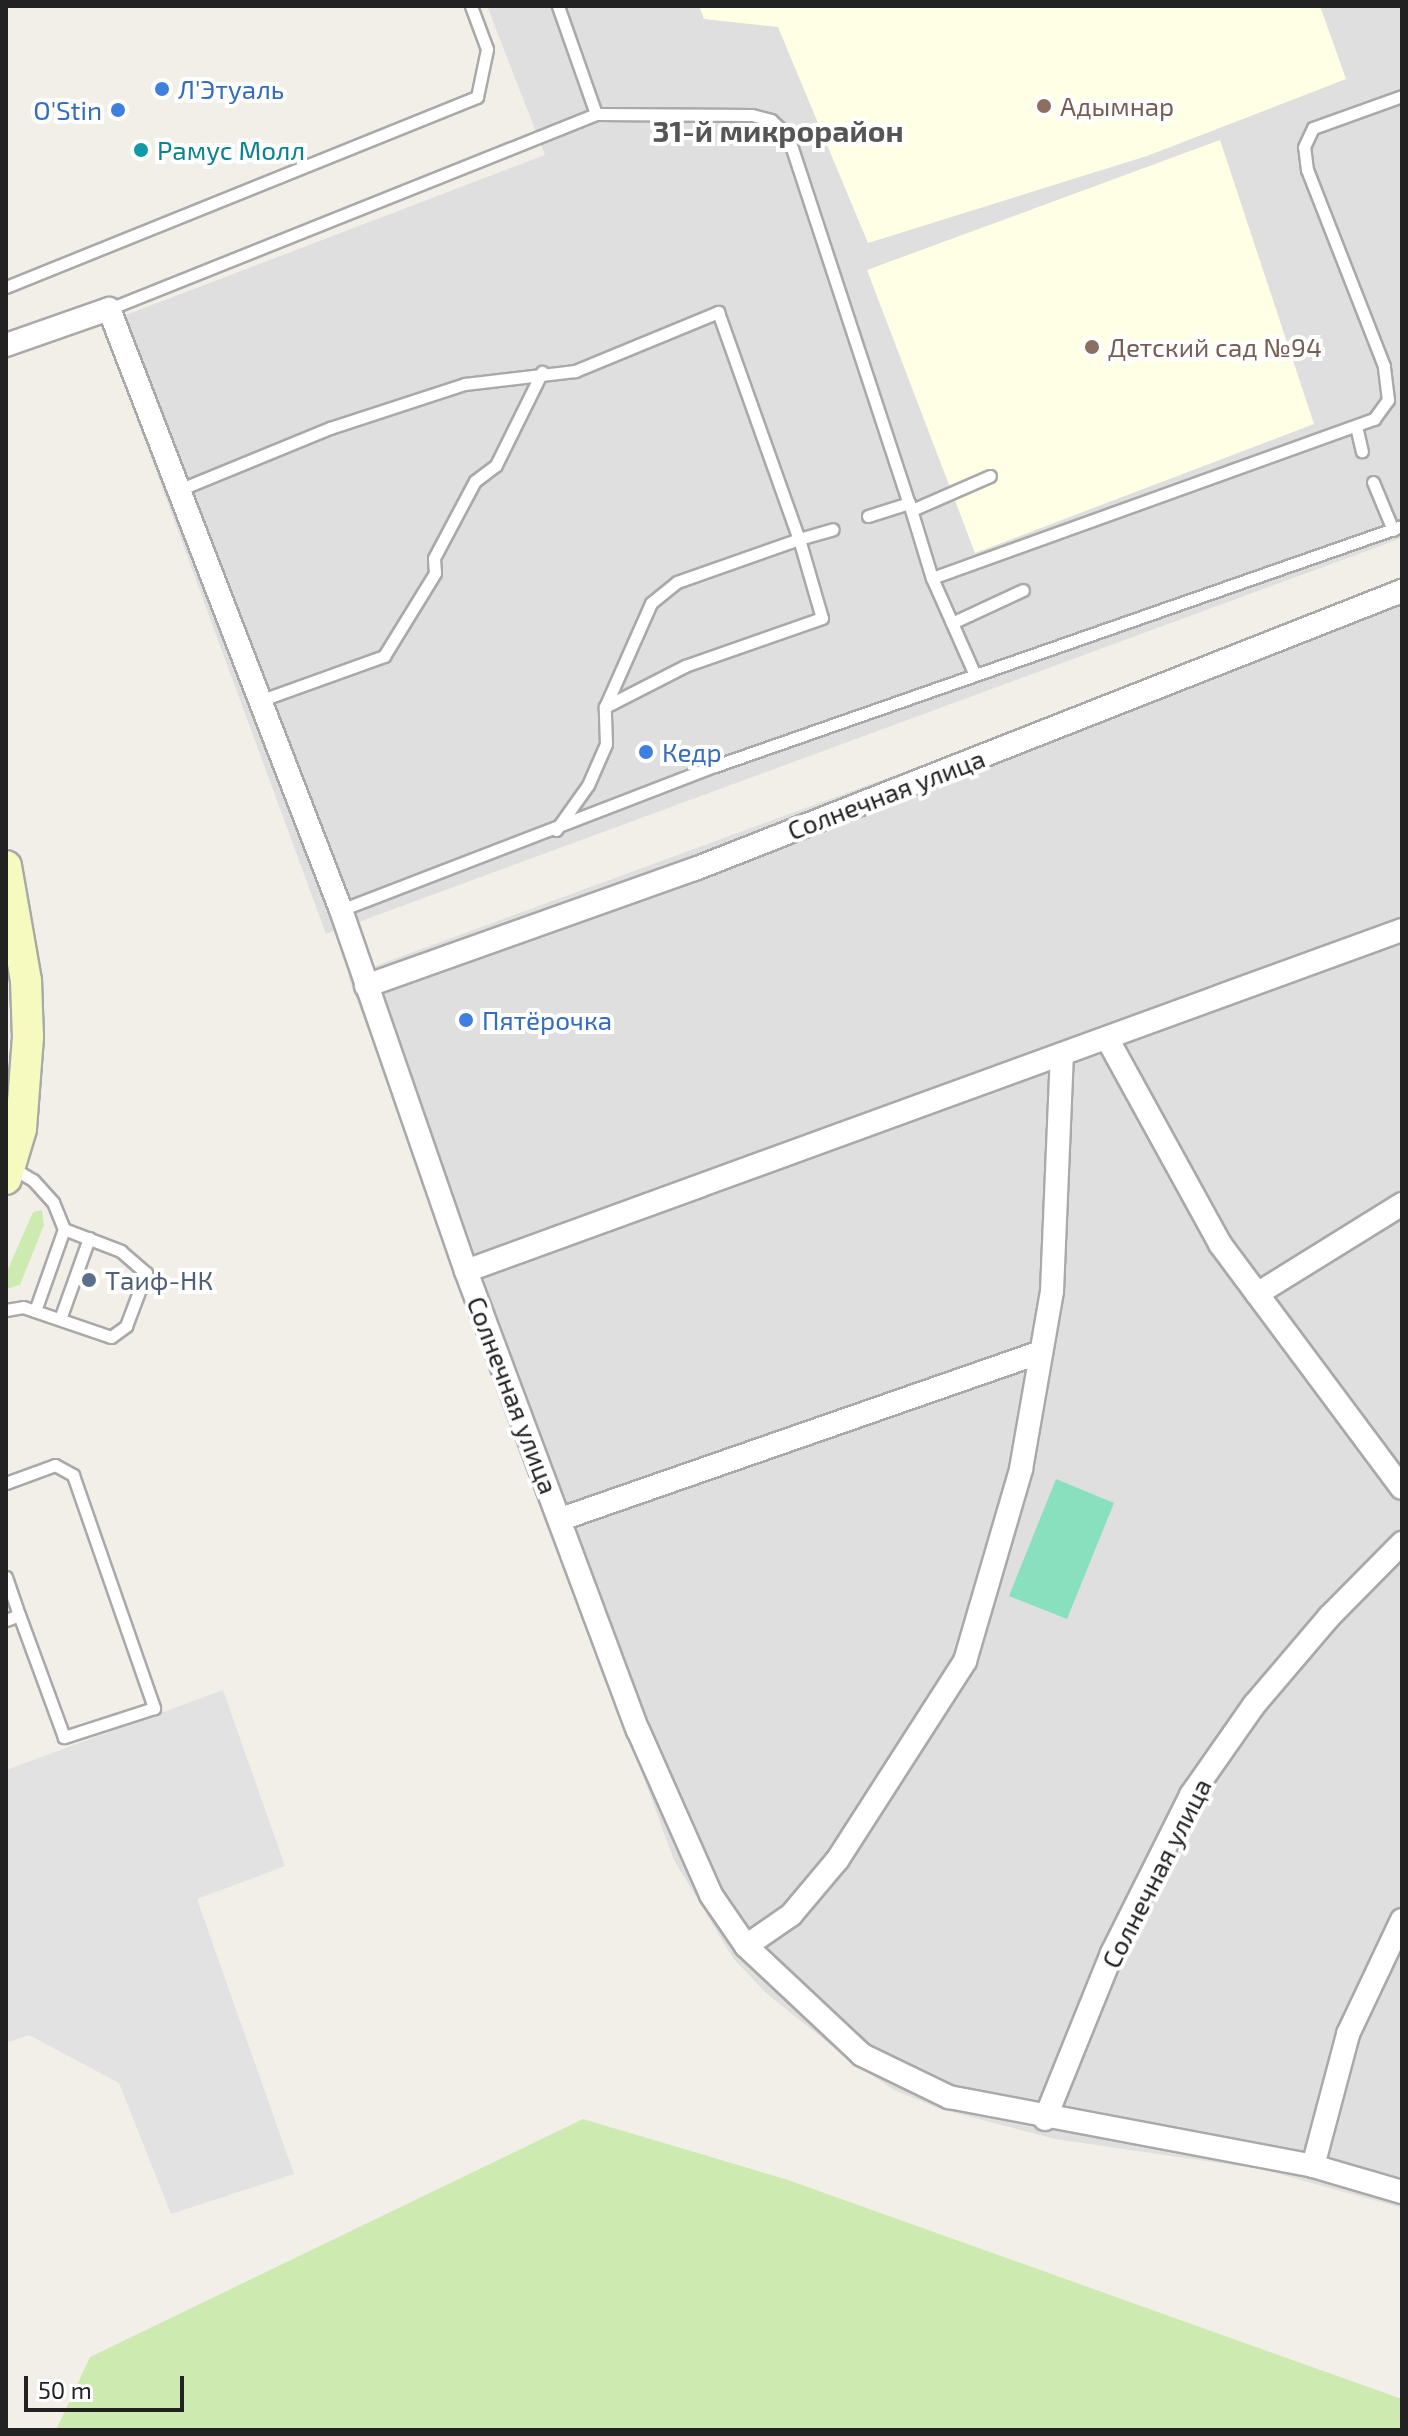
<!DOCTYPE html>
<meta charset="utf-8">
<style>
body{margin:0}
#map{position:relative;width:1408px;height:2436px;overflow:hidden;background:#f2efe9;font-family:"Exo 2",sans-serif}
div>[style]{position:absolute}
.residential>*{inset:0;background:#e0dfdf}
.education>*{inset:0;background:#ffffe5}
.grass>*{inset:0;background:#cdebb0}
.pitch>*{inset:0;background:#88e0be}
.parking>*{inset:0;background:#e2e2e2}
.roads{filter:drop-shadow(2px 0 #a9a9a9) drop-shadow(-2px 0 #a9a9a9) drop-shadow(0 2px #a9a9a9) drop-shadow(0 -2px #a9a9a9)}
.lane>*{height:11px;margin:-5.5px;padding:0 5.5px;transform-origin:5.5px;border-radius:5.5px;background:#fff}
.street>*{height:22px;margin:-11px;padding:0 11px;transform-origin:11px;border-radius:11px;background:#fff}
.secondary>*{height:30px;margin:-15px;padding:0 15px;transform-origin:15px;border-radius:15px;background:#f7fabf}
.dots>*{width:22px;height:22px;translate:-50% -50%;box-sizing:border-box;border:4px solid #fff;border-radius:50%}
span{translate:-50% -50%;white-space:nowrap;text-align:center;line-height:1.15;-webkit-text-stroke:8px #fff;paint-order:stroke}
.shop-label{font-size:26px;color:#366cbe}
.left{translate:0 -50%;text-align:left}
.right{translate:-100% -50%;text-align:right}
.education-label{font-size:26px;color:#785e54}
.culture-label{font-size:26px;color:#0d838f}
.street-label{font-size:26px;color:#222}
.service-label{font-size:26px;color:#4e5e75}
.quarter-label{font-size:30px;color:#555;font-weight:700}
.frame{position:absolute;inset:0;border:8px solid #222;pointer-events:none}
.scale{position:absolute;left:24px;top:2376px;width:160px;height:36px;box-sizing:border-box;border:4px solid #222;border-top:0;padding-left:10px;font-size:24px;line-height:28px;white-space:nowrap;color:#222;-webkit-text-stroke:6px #fff;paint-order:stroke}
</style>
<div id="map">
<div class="residential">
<i style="clip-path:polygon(487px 6px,1402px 6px,1402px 538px,326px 934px,102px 324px,545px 155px)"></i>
<i style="clip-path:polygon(1402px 589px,1402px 2208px,1261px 2169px,1055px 2139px,940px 2109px,894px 2090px,851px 2061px,767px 1994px,733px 1958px,674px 1860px,348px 976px)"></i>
</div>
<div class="education">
<i style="clip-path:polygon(699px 6px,1320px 6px,1346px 79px,1147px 156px,868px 243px,778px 27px,704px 19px)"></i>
<i style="clip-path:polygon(1220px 140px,1314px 424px,975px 553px,867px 270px)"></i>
</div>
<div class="grass">
<i style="clip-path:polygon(42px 1210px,44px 1225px,20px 1285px,6px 1289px,6px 1274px,33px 1212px)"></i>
<i style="clip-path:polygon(583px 2119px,788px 2180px,1402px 2399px,1402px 2430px,56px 2430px,90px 2357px)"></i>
</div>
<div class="pitch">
<i style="clip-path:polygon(1056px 1479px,1114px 1503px,1067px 1619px,1009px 1596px)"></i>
</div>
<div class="parking">
<i style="clip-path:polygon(223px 1690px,285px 1866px,197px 1899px,294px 2174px,171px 2214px,119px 2083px,29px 2035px,6px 2043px,6px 1770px)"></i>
</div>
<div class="roads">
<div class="lane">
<i style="left:558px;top:6px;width:114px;rotate:70.6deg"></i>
<i style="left:6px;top:287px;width:508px;rotate:-21.97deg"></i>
<i style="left:477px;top:97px;width:49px;rotate:-78.2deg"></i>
<i style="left:487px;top:49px;width:46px;rotate:-110.4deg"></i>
<i style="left:109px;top:309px;width:525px;rotate:-21.82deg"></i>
<i style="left:596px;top:114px;width:156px;rotate:0.4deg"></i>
<i style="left:752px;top:115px;width:20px;rotate:15deg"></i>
<i style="left:771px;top:120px;width:23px;rotate:43deg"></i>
<i style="left:788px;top:136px;width:386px;rotate:71.8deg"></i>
<i style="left:1356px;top:426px;width:26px;rotate:77deg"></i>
<i style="left:1373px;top:482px;width:52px;rotate:67.4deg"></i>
<i style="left:181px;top:489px;width:161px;rotate:-22.3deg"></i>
<i style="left:330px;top:428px;width:142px;rotate:-18.1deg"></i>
<i style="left:465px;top:384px;width:111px;rotate:-6.7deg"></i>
<i style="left:575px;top:371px;width:155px;rotate:-22.4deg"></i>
<i style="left:718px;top:312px;width:241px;rotate:70.4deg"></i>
<i style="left:799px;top:539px;width:35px;rotate:-16deg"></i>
<i style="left:912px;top:510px;width:85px;rotate:-23.6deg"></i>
<i style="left:868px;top:516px;width:43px;rotate:-17.6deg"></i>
<i style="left:909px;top:503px;width:78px;rotate:73deg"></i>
<i style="left:932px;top:578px;width:104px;rotate:66.1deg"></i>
<i style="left:932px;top:578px;width:470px;rotate:-19.8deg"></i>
<i style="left:1374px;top:419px;width:24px;rotate:-54deg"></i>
<i style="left:1388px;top:400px;width:34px;rotate:-97deg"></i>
<i style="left:1384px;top:366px;width:211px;rotate:-111.4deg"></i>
<i style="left:1307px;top:170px;width:23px;rotate:-97deg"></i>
<i style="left:1304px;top:147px;width:21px;rotate:-65deg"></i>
<i style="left:1313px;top:128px;width:95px;rotate:-19.8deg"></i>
<i style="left:952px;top:623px;width:78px;rotate:-24.9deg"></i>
<i style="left:259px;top:701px;width:133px;rotate:-19.8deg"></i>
<i style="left:384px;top:656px;width:97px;rotate:-58.4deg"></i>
<i style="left:435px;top:573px;width:15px;rotate:-94deg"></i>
<i style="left:434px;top:558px;width:87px;rotate:-62deg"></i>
<i style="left:475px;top:481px;width:26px;rotate:-37deg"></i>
<i style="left:496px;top:465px;width:104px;rotate:-63.7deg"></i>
<i style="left:556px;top:830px;width:55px;rotate:-54.6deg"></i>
<i style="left:588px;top:785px;width:45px;rotate:-66.3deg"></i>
<i style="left:606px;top:744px;width:37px;rotate:-92deg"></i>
<i style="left:605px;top:707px;width:114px;rotate:-66.1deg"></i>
<i style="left:651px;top:603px;width:33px;rotate:-39deg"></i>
<i style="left:677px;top:582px;width:129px;rotate:-19.4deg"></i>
<i style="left:799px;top:539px;width:82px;rotate:73.8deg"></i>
<i style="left:822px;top:618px;width:145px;rotate:160.7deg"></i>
<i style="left:685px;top:666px;width:90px;rotate:152.9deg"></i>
<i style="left:341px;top:910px;width:401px;rotate:-21.1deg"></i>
<i style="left:715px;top:766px;width:728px;rotate:-19.26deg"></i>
<i style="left:11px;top:1167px;width:26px;rotate:31deg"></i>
<i style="left:33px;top:1180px;width:30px;rotate:48deg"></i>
<i style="left:53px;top:1202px;width:29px;rotate:68deg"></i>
<i style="left:64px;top:1229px;width:87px;rotate:109.5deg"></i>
<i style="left:6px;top:1310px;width:17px;rotate:-10deg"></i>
<i style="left:23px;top:1307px;width:93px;rotate:18.8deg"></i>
<i style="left:111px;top:1337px;width:19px;rotate:-36deg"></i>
<i style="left:126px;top:1326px;width:57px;rotate:-69.3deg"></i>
<i style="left:146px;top:1273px;width:33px;rotate:-139deg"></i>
<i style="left:121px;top:1251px;width:61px;rotate:-158.9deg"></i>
<i style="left:60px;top:1319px;width:86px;rotate:-70.3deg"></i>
<i style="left:6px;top:1483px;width:52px;rotate:-20.2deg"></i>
<i style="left:55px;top:1465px;width:21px;rotate:29deg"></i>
<i style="left:73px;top:1475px;width:247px;rotate:70.8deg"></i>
<i style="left:154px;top:1708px;width:95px;rotate:162.1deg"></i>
<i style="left:64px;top:1737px;width:130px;rotate:-110.2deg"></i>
<i style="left:6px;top:1577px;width:40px;rotate:71.1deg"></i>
<i style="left:19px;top:1615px;width:14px;rotate:159deg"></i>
</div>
<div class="street">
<i style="left:6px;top:345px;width:109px;rotate:-19.3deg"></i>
<i style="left:109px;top:309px;width:644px;rotate:68.89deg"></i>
<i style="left:341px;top:910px;width:382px;rotate:70.9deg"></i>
<i style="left:466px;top:1271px;width:490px;rotate:69.5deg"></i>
<i style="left:638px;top:1730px;width:180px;rotate:66.1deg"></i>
<i style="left:711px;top:1895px;width:62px;rotate:55.5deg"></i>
<i style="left:746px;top:1946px;width:159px;rotate:43.2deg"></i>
<i style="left:862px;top:2055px;width:97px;rotate:25.8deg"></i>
<i style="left:949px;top:2097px;width:370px;rotate:10.7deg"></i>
<i style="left:1313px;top:2166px;width:93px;rotate:16.3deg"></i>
<i style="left:366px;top:986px;width:349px;rotate:-19.6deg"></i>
<i style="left:695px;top:869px;width:760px;rotate:-21.47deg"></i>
<i style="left:1108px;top:1040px;width:233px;rotate:61.2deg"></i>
<i style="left:1220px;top:1244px;width:304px;rotate:53.3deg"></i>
<i style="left:466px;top:1271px;width:996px;rotate:-20.02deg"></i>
<i style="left:1257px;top:1294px;width:171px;rotate:-31.8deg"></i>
<i style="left:561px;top:1519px;width:508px;rotate:-19.18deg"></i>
<i style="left:746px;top:1946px;width:55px;rotate:-34.6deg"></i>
<i style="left:791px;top:1915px;width:73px;rotate:-50deg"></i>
<i style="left:838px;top:1859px;width:235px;rotate:-57.3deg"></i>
<i style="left:965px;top:1661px;width:200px;rotate:-73.7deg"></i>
<i style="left:1021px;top:1469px;width:181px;rotate:-80.1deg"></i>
<i style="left:1052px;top:1291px;width:234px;rotate:-87.6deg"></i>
<i style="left:1045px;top:2119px;width:179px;rotate:-68deg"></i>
<i style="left:1112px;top:1953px;width:177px;rotate:-63.4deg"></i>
<i style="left:1191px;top:1795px;width:110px;rotate:-55deg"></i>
<i style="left:1254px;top:1705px;width:116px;rotate:-49.6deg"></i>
<i style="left:1329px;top:1617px;width:104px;rotate:-45.4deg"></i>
<i style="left:1313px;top:2166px;width:137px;rotate:-75.1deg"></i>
<i style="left:1348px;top:2034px;width:126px;rotate:-64.7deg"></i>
</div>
<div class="secondary">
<i style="left:6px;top:866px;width:117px;rotate:80.1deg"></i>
<i style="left:26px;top:981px;width:56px;rotate:88deg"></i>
<i style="left:28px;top:1037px;width:92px;rotate:94.4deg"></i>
<i style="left:21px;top:1129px;width:52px;rotate:106.7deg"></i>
</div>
</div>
<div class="dots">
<i style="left:162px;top:89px;background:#3f7fe0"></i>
<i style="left:1044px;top:106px;background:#8d6e63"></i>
<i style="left:118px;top:110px;background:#3f7fe0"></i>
<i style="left:141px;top:150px;background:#0f9aa8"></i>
<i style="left:1092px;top:347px;background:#8d6e63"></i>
<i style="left:646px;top:752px;background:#3f7fe0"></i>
<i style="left:466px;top:1020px;background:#3f7fe0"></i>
<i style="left:89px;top:1280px;background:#5c6f8a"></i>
</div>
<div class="shop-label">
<span class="left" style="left:178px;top:89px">Л'Этуаль</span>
<span class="right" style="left:102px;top:110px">O'Stin</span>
<span class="left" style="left:662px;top:752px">Кедр</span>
<span class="left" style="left:482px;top:1020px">Пятёрочка</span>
</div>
<div class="education-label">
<span class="left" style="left:1060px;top:106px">Адымнар</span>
<span class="left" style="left:1108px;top:347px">Детский сад №94</span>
</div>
<div class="culture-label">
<span class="left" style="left:157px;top:150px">Рамус Молл</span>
</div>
<div class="street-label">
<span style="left:886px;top:794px;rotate:-21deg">Солнечная улица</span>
<span style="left:513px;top:1395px;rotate:69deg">Солнечная улица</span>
<span style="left:1156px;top:1873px;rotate:-63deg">Солнечная улица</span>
</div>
<div class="service-label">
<span class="left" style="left:105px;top:1280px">Таиф-НК</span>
</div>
<div class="quarter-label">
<span style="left:778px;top:130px">31-й микрорайон</span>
</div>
<div class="frame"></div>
<div class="scale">50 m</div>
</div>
